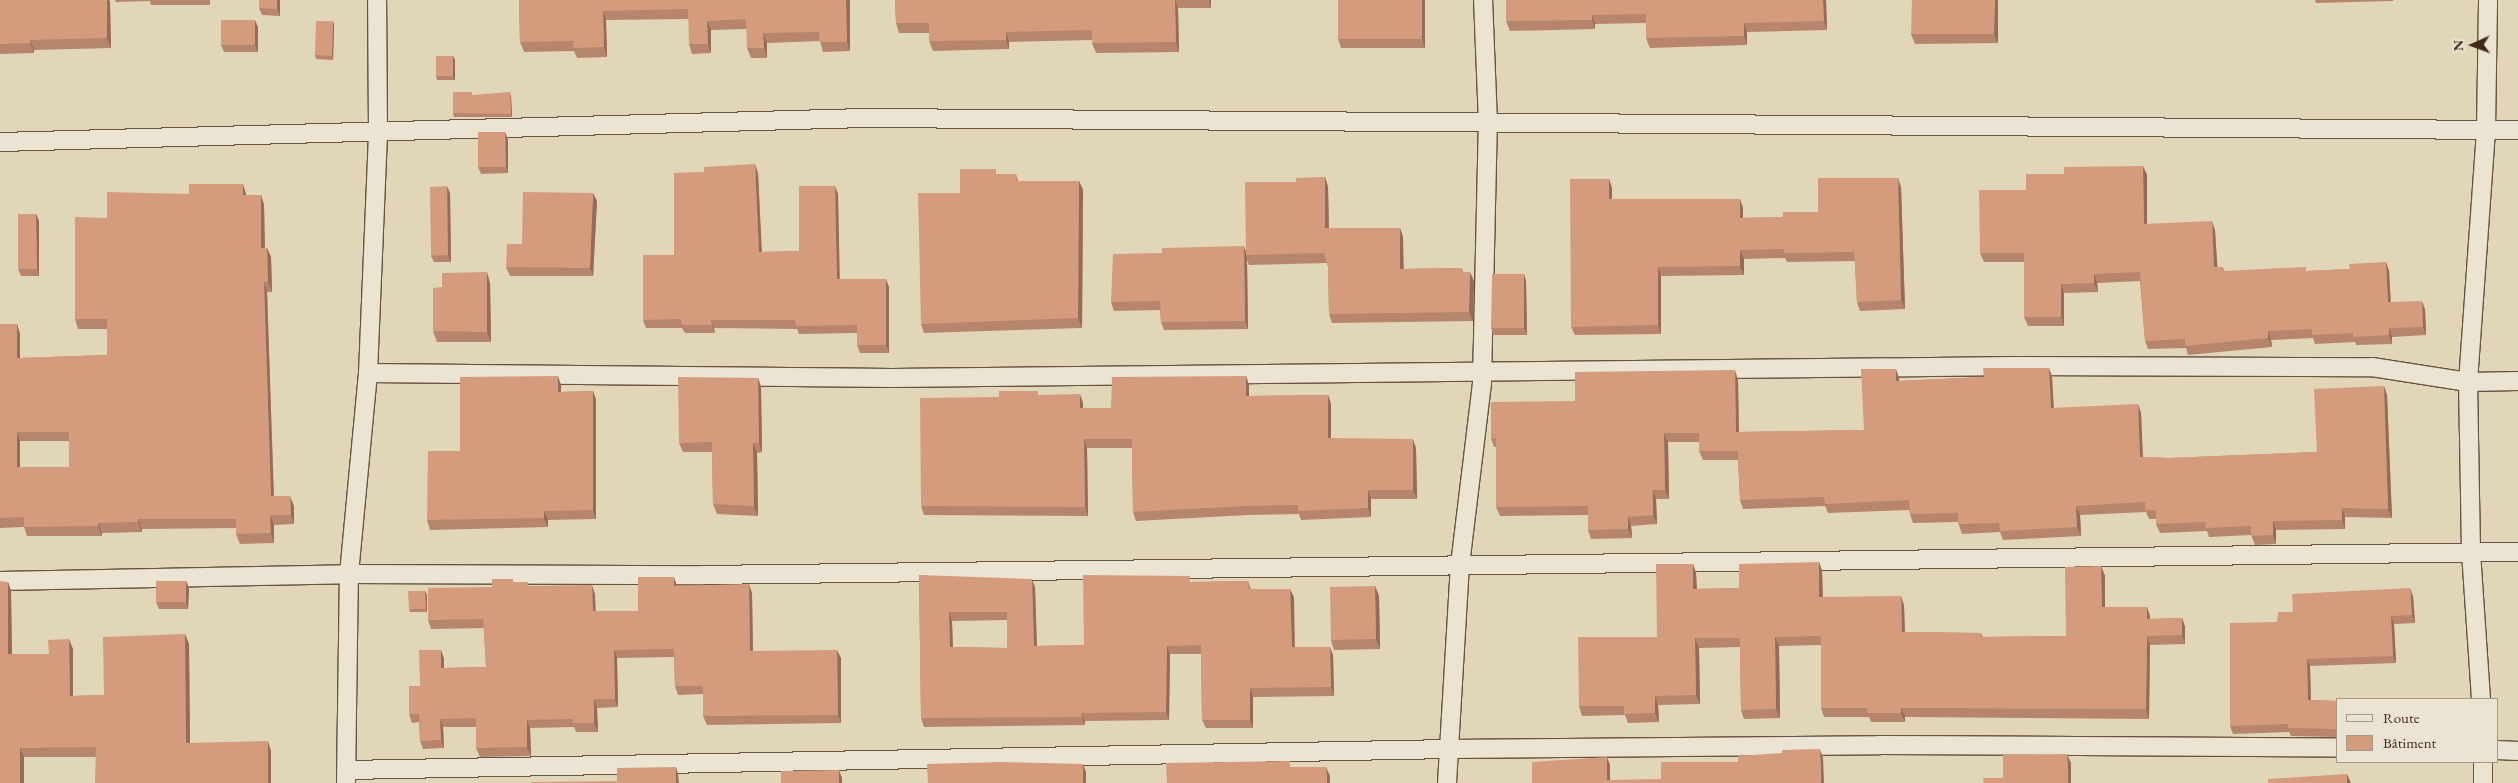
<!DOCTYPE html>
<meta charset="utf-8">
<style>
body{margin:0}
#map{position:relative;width:2518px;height:783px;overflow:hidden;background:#e2d6b9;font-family:"EB Garamond",serif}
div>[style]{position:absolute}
.roads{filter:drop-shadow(1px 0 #685441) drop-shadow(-1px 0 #685441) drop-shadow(0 1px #685441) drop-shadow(0 -1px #685441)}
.minor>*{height:18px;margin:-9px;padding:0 9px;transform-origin:9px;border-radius:9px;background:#ece4d2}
.wall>*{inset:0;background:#b7856c}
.shaded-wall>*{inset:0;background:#956c58}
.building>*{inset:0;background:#d59b7d}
span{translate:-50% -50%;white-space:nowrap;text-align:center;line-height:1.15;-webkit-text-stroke:4px #ece4d2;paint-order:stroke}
.legend{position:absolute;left:2336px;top:698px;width:162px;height:65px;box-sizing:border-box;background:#ece4d2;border:1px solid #a79988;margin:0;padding:6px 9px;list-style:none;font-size:15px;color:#402919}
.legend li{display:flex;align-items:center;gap:10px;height:25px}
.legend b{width:25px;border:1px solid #a79988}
.north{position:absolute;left:2448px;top:20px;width:50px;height:50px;-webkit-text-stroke:4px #ece4d2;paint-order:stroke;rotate:268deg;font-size:14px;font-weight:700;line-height:20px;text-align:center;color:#402919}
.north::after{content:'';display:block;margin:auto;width:18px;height:22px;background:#402919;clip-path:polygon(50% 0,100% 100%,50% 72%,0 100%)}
</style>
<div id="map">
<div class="roads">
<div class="minor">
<i style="left:0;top:142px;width:867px;rotate:-1.59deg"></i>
<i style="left:867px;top:118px;width:1651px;rotate:0.42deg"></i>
<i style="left:368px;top:373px;width:523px;rotate:0.55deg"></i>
<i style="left:891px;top:378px;width:1124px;rotate:-0.61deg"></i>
<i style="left:2015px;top:366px;width:357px;rotate:0.2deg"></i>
<i style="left:2372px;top:367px;width:97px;rotate:8.9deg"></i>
<i style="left:2468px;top:382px;width:50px;rotate:-1.1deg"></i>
<i style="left:0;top:581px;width:349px;rotate:-1.1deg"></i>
<i style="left:349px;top:574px;width:354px;rotate:0.2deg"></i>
<i style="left:703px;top:575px;width:1815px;rotate:-0.73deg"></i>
<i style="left:2481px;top:699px;width:147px;rotate:-93.9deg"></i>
<i style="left:2471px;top:552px;width:170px;rotate:-91deg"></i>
<i style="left:2468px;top:382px;width:253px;rotate:-85.9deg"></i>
<i style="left:2486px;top:130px;width:130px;rotate:-89.1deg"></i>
<i style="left:2497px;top:750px;width:21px;rotate:3deg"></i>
<i style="left:347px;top:770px;width:1101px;rotate:-1.09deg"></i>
<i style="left:1448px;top:749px;width:431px;rotate:-0.5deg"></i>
<i style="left:1879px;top:745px;width:458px;rotate:0.3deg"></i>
<i style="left:346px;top:783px;width:209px;rotate:-89.2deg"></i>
<i style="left:349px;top:574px;width:202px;rotate:-84.6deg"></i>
<i style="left:368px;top:373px;width:241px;rotate:-87.6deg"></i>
<i style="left:378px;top:132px;width:132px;rotate:-90.4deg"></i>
<i style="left:1447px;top:783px;width:218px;rotate:-86.6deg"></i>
<i style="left:1460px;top:565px;width:184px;rotate:-83.1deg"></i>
<i style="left:1482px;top:382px;width:259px;rotate:-88.7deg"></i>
<i style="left:1488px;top:123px;width:123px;rotate:-92.3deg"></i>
<i style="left:2483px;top:783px;width:21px;rotate:-90deg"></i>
</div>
</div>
<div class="wall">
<i style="clip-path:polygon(0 0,109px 0,110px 2px,111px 48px,34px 50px,34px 53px,0 54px)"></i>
<i style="clip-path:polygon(115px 0,210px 0,210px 5px,151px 5px,150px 1px,116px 2px)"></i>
<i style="clip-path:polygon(259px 0,280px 0,280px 16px,262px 15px,259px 8px)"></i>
<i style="clip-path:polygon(519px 0,850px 0,850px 51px,823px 52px,820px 41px,767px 43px,767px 58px,751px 58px,747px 48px,747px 29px,711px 30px,711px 53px,692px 54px,689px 44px,689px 19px,606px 20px,607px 57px,577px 58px,574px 51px,524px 52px,520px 42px)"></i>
<i style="clip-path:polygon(895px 0,1211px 0,1211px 8px,1178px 8px,1179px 52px,1096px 53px,1092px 43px,1092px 40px,1009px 42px,1009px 49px,933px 51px,929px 41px,929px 33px,899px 33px,896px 23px)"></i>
<i style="clip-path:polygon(1338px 0,1425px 0,1425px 48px,1341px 48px,1338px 39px)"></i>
<i style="clip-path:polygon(1506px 0,1826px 0,1827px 30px,1747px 32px,1747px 45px,1650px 48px,1646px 38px,1646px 23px,1595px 24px,1595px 29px,1510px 31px,1506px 21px)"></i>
<i style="clip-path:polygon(1998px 0,1998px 43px,1915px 44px,1911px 34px)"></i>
<i style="clip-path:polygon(2315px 0,2393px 0,2393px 1px,2316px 3px)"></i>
<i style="clip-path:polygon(333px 21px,334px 25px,333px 60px,316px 59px,315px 55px)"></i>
<i style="clip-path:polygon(258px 27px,258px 52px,224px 52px,221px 45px)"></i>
<i style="clip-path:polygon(453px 56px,455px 60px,455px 80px,437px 80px,436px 76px)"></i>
<i style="clip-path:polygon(473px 95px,511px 96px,512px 117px,454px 117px,453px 113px)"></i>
<i style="clip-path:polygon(508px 139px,508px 173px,481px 174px,478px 167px)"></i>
<i style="clip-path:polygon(2143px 166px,2147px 175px,2147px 224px,2215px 230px,2217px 267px,2223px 267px,2224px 271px,2307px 271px,2350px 269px,2386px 262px,2389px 271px,2391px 302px,2425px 309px,2426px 335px,2392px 337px,2392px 344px,2356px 345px,2355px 342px,2315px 344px,2313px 338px,2271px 340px,2272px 347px,2188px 355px,2186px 348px,2148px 349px,2145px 341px,2140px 281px,2097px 283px,2098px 292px,2064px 293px,2064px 326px,2028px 326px,2024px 317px,2024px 262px,1984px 262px,1980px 253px,2026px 190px,2064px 174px)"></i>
<i style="clip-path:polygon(758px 173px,762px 252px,799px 251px,838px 194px,839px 279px,889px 287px,889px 353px,860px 353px,857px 345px,857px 333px,799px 334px,797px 329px,714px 328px,715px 333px,685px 333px,682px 328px,646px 328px,643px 320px)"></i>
<i style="clip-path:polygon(998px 174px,1016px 174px,1018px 181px,1079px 181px,1083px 190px,1082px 328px,924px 333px,921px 324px,960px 193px)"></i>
<i style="clip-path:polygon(1325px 177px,1328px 187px,1329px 228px,1400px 228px,1403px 237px,1403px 269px,1462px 268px,1463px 272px,1474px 281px,1473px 321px,1332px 323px,1329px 314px,1328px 267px,1327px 263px,1249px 265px,1247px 260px,1248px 329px,1164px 330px,1161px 322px,1160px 310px,1114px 311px,1111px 302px,1162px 253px,1246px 251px,1296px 182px)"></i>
<i style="clip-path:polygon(1609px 179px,1612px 188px,1612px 199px,1743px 208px,1743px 218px,1783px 217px,1818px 212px,1901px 187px,1905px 309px,1860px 311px,1857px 302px,1855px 261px,1787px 262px,1785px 258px,1744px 259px,1744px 275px,1661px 276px,1661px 334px,1575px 335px,1571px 327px)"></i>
<i style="clip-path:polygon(450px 193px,451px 262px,434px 262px,431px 256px)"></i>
<i style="clip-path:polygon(evenodd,246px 194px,246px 195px,261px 195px,264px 205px,265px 248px,267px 248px,271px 257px,272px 292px,267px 292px,274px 496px,294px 506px,294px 524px,274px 525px,274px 543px,240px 544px,236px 534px,236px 528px,142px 529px,142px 532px,102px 533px,102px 536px,27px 536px,24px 527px,0 528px,0 324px,17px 324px,20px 334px,20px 358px,107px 355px,107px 329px,78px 329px,75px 319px,107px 218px,246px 194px,20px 441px,69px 441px,69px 467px,20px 467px,20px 441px)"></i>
<i style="clip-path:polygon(597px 201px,593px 276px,510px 276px,506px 267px,522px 244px)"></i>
<i style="clip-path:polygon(36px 214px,39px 221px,39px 276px,21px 276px,18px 269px)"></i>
<i style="clip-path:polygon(1524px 274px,1526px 281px,1527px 335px,1494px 335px,1491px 328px)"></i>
<i style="clip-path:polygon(490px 283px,491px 342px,437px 342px,433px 331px,442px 287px)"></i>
<i style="clip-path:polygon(2049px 368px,2052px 377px,2054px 408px,2141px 413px,2143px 457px,2169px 458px,2317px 452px,2384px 386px,2387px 395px,2392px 518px,2345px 517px,2345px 529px,2276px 530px,2276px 544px,2255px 545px,2251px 535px,2209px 537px,2207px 531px,2160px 533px,2156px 524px,2156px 519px,2149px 519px,2146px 512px,2080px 515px,2081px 536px,2003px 540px,2000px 532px,1962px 534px,1958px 522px,1913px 523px,1910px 514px,1909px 510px,1828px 513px,1825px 506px,1743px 509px,1740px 500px,1738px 460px,1703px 460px,1699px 451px,1699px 442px,1668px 442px,1669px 499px,1656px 499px,1657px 524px,1631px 526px,1632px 538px,1591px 539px,1588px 530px,1588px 515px,1500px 516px,1496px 507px,1496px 447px,1494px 447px,1491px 438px,1575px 401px,1738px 380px,1739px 432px,1864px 430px,1899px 378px,1899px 381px,1984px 377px)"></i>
<i style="clip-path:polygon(1246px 376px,1249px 385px,1249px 396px,1328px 395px,1331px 404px,1331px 438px,1416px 448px,1417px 499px,1371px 499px,1371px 517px,1301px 520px,1299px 514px,1248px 515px,1136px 521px,1133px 512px,1132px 448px,1087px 448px,1088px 516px,924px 515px,921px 506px,999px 397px,1083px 403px,1083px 408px,1111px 408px)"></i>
<i style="clip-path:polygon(758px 378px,761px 387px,762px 452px,757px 453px,758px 516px,717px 514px,713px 504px,712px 452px,683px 452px,679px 443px)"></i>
<i style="clip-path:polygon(561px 385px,561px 392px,593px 391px,596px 400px,596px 519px,548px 520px,548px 527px,430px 530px,427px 520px,460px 451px)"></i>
<i style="clip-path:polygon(1819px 562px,1822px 571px,1823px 597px,1904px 605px,1905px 632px,1981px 633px,1983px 637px,2066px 636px,2101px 566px,2105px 576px,2105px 607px,2147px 607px,2150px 619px,2182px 618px,2185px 627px,2185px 644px,2150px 645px,2149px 719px,1905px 717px,1905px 722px,1871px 722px,1869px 717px,1824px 717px,1821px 708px,1821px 645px,1779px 646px,1780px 718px,1744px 719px,1741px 710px,1740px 647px,1699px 648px,1700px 704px,1658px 705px,1659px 722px,1628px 723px,1625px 715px,1582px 716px,1579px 706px,1657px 637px,1693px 564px,1696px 573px,1697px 589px,1739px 588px)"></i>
<i style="clip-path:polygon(evenodd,919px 575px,1035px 587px,1037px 646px,1084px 645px,1192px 582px,1248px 581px,1251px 589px,1294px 597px,1294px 647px,1333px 655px,1334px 696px,1253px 697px,1253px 728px,1206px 728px,1202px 720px,1201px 654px,1170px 654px,1169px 720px,1085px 721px,1085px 725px,924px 727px,921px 718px,919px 575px,1007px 620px,1007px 648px,953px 647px,952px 621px,1007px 620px)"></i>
<i style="clip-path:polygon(186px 581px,189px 588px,188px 609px,159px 609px,156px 602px)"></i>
<i style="clip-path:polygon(8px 582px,11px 591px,12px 654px,49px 654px,73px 649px,73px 696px,104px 695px,185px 634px,189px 644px,190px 743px,271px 751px,96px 757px,24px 757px,24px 783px,0 783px)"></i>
<i style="clip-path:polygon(515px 582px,529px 586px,595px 594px,595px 611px,638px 611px,677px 586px,752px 593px,753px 651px,841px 658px,841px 723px,707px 725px,703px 716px,703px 694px,678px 695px,675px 686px,674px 657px,617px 658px,618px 707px,597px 708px,598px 732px,576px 732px,574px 727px,530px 728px,531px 756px,480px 757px,476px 748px,476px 727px,443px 727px,444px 748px,423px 749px,420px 741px,419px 722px,412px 723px,409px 714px,420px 686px,441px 650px,444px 659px,444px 668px,486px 667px,484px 628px,431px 629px,428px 620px)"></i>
<i style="clip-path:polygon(1375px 586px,1379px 596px,1380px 649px,1334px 650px,1331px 640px)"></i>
<i style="clip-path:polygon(425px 591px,427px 595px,427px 612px,410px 612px,409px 609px)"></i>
<i style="clip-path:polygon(2413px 596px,2415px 623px,2394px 624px,2396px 663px,2310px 666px,2311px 700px,2337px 701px,2337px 737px,2291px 736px,2289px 732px,2233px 734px,2230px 726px,2293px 612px)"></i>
</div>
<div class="shaded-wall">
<i style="clip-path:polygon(107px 0,109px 0,110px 2px,111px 48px,107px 38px)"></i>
<i style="clip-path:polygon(277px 0,280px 0,280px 16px,277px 9px)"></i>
<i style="clip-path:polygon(846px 0,850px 0,850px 51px,847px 42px)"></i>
<i style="clip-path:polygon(1175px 0,1178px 8px,1179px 52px,1176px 42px)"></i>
<i style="clip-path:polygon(1209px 0,1211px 0,1211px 8px)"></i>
<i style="clip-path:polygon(1422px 0,1425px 0,1425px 48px,1422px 39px)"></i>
<i style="clip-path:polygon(1823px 0,1826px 0,1827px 30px,1824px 21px)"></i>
<i style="clip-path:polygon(1995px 0,1998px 0,1998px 43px,1994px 34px)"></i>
<i style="clip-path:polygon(603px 11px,606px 20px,607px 57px,604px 47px)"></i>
<i style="clip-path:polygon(1592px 15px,1595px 24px,1595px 29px,1592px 20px)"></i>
<i style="clip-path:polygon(255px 20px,258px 27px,258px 52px,255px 45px)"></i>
<i style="clip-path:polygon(333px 21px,334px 25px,333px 60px,332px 56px)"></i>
<i style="clip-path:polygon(707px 21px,711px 30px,711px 53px,708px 44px)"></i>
<i style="clip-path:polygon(1744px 23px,1747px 32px,1747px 45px,1744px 36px)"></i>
<i style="clip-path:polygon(1006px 32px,1009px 42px,1009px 49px,1006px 40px)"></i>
<i style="clip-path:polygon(763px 33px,767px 43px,767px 58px,764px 48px)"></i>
<i style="clip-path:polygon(30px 40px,34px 50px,34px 53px,30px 43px)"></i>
<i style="clip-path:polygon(453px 56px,455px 60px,455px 80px,453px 76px)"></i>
<i style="clip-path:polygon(510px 92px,511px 96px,512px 117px,511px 114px)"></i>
<i style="clip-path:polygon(505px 132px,508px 139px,508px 173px,506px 167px)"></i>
<i style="clip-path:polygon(755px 164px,758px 173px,762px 260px,759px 252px)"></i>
<i style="clip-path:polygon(2143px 166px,2147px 175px,2147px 233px,2144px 224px)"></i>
<i style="clip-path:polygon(1325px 177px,1328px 187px,1329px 238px,1325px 228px)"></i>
<i style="clip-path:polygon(1898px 178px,1901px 187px,1905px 309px,1901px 300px)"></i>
<i style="clip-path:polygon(1609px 179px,1612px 188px,1612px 208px,1609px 199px)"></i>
<i style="clip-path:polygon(1079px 181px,1083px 190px,1082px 328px,1078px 318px)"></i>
<i style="clip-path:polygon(243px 184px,246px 194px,246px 205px,243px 195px)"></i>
<i style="clip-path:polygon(447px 186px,450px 193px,451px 262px,448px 255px)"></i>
<i style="clip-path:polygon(835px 186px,838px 194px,840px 287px,837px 279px)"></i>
<i style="clip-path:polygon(593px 193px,597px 201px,593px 276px,590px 268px)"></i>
<i style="clip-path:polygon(261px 195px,264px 205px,265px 258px,261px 248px)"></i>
<i style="clip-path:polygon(1740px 199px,1743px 208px,1743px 227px,1740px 218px)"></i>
<i style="clip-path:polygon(36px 214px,39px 221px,39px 276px,37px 269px)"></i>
<i style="clip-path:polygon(2212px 221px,2215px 230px,2218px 276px,2214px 267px)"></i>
<i style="clip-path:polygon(1400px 228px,1403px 237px,1404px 278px,1400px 269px)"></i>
<i style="clip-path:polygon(1244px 246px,1247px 255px,1246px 255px,1247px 260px,1248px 329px,1245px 321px)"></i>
<i style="clip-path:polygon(267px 248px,271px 257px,272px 292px,268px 282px)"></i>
<i style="clip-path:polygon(1740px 250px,1744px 259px,1744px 275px,1740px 266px)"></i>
<i style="clip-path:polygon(2386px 262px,2389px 271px,2391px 311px,2388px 302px)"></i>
<i style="clip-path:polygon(1658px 267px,1661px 276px,1661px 334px,1658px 325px)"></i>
<i style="clip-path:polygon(487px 272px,490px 283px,491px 342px,487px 332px)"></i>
<i style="clip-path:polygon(1470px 272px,1474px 281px,1473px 321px,1469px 312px)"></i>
<i style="clip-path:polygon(1524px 274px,1526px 281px,1527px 335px,1524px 328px)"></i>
<i style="clip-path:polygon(2094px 274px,2097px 283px,2098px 292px,2094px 283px)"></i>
<i style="clip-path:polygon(886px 279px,889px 287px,889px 353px,886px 345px)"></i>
<i style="clip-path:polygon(264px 282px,267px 292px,274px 506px,271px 496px)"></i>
<i style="clip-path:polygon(2061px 284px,2064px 293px,2064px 326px,2061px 317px)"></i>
<i style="clip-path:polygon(2422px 301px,2425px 309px,2426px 335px,2423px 327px)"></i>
<i style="clip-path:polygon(711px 320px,714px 328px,715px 333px,712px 325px)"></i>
<i style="clip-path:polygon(17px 324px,20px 334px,20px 368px,17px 358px)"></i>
<i style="clip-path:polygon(2389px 328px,2392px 337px,2392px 344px,2389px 335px)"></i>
<i style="clip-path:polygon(2268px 331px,2271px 340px,2272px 347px,2268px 338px)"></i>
<i style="clip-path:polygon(2049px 368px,2052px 377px,2054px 417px,2051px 408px)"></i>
<i style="clip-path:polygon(1896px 369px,1899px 378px,1900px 390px,1896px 381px)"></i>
<i style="clip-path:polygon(1735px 370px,1738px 380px,1739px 441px,1736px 432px)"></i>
<i style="clip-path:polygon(558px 376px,561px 385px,561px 401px,558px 392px)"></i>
<i style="clip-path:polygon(1246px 376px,1249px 385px,1249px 405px,1246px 396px)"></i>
<i style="clip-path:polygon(758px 378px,761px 387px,762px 452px,759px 443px)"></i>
<i style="clip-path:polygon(2384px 386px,2387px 395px,2392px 518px,2388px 509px)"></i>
<i style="clip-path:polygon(593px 391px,596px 400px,596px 519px,593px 510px)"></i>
<i style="clip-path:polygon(1080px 394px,1083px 403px,1083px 417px,1080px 408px)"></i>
<i style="clip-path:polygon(1328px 395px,1331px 404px,1331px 447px,1328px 438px)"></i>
<i style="clip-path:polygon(2138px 404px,2141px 413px,2143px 466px,2140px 457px)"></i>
<i style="clip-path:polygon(17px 432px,20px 441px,20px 476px,17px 467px)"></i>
<i style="clip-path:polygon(1664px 433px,1668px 442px,1669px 499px,1665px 490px)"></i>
<i style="clip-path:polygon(1084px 439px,1087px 448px,1088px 516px,1085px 507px)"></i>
<i style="clip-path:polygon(1413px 439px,1416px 448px,1417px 499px,1413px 490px)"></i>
<i style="clip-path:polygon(753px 443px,757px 453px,758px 516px,754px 506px)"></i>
<i style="clip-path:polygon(1368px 490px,1371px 499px,1371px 517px,1368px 508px)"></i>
<i style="clip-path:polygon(1653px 490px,1656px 499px,1657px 524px,1653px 515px)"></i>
<i style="clip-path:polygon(290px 496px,294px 506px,294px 524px,291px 515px)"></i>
<i style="clip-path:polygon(2076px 506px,2080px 515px,2081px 536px,2077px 527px)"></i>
<i style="clip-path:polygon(2342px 508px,2345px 517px,2345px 529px,2342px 520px)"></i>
<i style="clip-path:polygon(544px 511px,548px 520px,548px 527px,544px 518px)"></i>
<i style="clip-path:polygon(270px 515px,274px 525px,274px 543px,271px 533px)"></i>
<i style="clip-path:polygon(1628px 517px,1631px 526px,1632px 538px,1628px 529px)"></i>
<i style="clip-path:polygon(138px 519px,142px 529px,142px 532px,138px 522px)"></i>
<i style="clip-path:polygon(2273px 521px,2276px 530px,2276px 544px,2273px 535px)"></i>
<i style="clip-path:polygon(98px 523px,102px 533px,102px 536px,98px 526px)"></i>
<i style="clip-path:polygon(1819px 562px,1822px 571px,1823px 606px,1819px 597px)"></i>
<i style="clip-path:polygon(1693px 564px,1696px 573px,1697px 598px,1693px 589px)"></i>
<i style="clip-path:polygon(2101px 566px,2105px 576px,2105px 617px,2102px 607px)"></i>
<i style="clip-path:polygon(674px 577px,677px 586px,674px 586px)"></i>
<i style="clip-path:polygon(1032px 579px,1035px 587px,1037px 654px,1034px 646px)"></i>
<i style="clip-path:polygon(186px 581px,189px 588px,188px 609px,186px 602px)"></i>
<i style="clip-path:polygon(8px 582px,11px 591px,12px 664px,8px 654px)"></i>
<i style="clip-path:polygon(749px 584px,752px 593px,753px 660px,750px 651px)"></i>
<i style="clip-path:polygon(592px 585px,595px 594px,596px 619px,593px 611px)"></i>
<i style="clip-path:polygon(1375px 586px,1379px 596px,1380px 649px,1376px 639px)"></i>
<i style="clip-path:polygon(2410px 588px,2413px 596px,2415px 623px,2412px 615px)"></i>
<i style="clip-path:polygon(1290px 589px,1294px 597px,1295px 656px,1292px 647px)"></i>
<i style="clip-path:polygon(425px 591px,427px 595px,427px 612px,426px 609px)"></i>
<i style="clip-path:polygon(1901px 596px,1904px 605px,1905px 641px,1902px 632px)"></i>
<i style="clip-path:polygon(2147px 607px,2150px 616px,2150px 628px,2147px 619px)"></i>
<i style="clip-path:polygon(949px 612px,952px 621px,953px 655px,950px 647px)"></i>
<i style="clip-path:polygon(2391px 616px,2394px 624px,2396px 663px,2393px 656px)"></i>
<i style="clip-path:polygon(2182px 618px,2185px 627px,2185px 644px,2182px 635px)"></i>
<i style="clip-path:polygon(185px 634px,189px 644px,190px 752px,186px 743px)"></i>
<i style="clip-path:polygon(2147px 636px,2150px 645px,2149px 719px,2146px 709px)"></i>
<i style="clip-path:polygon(1775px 637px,1779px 646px,1780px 718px,1776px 709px)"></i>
<i style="clip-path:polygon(1695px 638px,1699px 648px,1700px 704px,1696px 695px)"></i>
<i style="clip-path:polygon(69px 639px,73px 649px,73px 705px,70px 696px)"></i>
<i style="clip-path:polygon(1167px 646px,1170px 654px,1169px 720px,1166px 712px)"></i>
<i style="clip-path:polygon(1330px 647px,1333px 655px,1334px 696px,1331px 687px)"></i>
<i style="clip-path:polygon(441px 650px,444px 659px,444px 677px,441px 668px)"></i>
<i style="clip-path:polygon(614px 650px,617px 658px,618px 707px,615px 699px)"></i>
<i style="clip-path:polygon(837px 650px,841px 658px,841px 723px,838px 715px)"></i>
<i style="clip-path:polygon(2307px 659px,2310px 666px,2311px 708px,2308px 700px)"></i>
<i style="clip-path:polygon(1250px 688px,1253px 697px,1253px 728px,1250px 720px)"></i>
<i style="clip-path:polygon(1655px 696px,1658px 705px,1659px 722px,1655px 713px)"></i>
<i style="clip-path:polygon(594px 699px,597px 708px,598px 732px,594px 723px)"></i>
<i style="clip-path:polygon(1901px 708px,1905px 717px,1905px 722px,1901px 713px)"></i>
<i style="clip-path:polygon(1081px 713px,1085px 721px,1085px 725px,1082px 717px)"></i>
<i style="clip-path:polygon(440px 719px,443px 727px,444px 748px,441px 740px)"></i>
<i style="clip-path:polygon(527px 720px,530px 728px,531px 756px,527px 747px)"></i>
<i style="clip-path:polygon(268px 741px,271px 751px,271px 783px,268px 783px)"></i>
<i style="clip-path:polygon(20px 748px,24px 757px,24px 783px,20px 783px)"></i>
<i style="clip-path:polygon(1820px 749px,1823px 758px,1824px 783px,1821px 783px)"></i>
<i style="clip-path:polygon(2067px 754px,2071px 763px,2071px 783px,2068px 783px)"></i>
<i style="clip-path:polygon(1607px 757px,1610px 765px,1610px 783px,1607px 780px)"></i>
<i style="clip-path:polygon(1083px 764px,1086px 772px,1086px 783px,1083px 783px)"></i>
<i style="clip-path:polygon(676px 767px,678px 774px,679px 783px,676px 783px)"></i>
<i style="clip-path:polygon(1326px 767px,1330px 776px,1330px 783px,1327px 783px)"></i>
<i style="clip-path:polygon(839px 770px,842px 778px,842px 783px,839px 783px)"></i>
<i style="clip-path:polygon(2347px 774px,2351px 783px,2347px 783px)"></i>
</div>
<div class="building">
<i style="clip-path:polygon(0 0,107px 0,107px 38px,30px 40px,30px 43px,0 44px)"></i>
<i style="clip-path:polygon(259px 0,277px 0,277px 9px,259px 8px)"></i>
<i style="clip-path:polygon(519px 0,846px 0,847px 42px,820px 42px,819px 32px,763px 33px,764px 48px,747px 48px,746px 19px,707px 21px,708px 44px,689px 44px,688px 9px,603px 11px,604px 47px,573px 48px,574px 41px,520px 42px)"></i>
<i style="clip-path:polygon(895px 0,1175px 0,1176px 42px,1092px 43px,1092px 30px,1006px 32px,1006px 40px,929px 41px,929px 23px,896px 23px)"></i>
<i style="clip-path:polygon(1338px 0,1422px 0,1422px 39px,1338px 39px)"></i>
<i style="clip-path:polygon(1506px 0,1823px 0,1824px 21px,1744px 23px,1744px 36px,1646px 38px,1646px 14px,1592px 15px,1592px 20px,1506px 21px)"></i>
<i style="clip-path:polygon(1912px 0,1995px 0,1994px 34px,1911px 34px)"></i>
<i style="clip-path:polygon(221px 20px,255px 20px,255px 45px,221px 45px)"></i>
<i style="clip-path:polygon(316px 21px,333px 21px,332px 56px,315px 55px)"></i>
<i style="clip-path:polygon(436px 56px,453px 56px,453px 76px,436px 76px)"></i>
<i style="clip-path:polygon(453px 92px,472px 92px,472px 95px,510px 92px,511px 114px,453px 113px)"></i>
<i style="clip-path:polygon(478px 132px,505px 132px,506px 167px,478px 167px)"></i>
<i style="clip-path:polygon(755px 164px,759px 252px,799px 251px,799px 186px,835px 186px,837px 279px,886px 279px,886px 345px,857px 345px,857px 325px,796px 326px,795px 320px,711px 320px,712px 325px,682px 325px,681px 319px,643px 320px,643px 255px,674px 255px,674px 173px,704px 172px,704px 167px)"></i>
<i style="clip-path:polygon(2143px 166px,2144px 224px,2212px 221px,2214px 267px,2223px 267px,2223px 271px,2306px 267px,2306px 271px,2350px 269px,2349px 264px,2386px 262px,2388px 302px,2422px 301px,2423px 327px,2389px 328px,2389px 335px,2353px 337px,2353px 333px,2312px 335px,2312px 329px,2268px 331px,2268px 338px,2185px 346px,2185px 339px,2145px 341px,2140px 272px,2094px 274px,2094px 283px,2061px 284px,2061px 317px,2024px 317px,2024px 253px,1980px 253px,1979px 190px,2026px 190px,2026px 174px,2064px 174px,2064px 167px)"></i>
<i style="clip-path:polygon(960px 169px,996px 169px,996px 174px,1016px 174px,1016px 181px,1079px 181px,1078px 318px,921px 324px,918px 193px,960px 193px)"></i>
<i style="clip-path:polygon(1325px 177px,1325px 228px,1400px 228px,1400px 269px,1462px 268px,1462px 272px,1470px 272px,1469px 312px,1329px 314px,1328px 267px,1324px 253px,1246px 255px,1245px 182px,1296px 182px,1296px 178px)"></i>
<i style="clip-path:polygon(1818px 178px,1898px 178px,1901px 300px,1857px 302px,1854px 252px,1784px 253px,1784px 249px,1740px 250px,1740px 266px,1658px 267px,1658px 325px,1571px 327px,1570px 179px,1609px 179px,1609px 199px,1740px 199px,1740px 218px,1783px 217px,1783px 212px,1818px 212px)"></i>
<i style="clip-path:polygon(evenodd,189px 184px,243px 184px,243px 195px,261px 195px,261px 248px,267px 248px,268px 282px,264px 282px,271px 496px,290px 496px,291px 515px,270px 515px,271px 533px,236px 534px,236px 519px,138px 519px,138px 522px,98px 523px,98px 526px,24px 527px,24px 517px,0 518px,0 324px,17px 324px,17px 358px,107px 355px,107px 319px,75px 319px,75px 217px,107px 218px,107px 192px,189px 194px,189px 184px,17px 432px,69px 432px,69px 467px,17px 467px,17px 432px)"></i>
<i style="clip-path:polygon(447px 186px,448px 255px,431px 256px,430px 187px)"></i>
<i style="clip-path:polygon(523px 192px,593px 193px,590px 268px,506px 267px,507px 244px,522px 244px)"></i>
<i style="clip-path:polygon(18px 214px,36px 214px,37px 269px,18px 269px)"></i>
<i style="clip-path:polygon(1244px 246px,1245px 321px,1161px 322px,1160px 301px,1111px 302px,1113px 254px,1162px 253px,1162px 248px)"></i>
<i style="clip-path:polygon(487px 272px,487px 332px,433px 331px,433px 288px,442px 287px,442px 273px)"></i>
<i style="clip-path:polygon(1492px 274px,1524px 274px,1524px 328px,1491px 328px)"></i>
<i style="clip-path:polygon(1983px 368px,2049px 368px,2051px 408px,2138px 404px,2140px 457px,2169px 458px,2317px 452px,2314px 389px,2384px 386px,2388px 509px,2342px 508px,2342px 520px,2273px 521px,2273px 535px,2251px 536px,2251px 526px,2206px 528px,2205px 522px,2156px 524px,2156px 510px,2145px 510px,2145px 502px,2076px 506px,2077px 527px,2000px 531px,1999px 523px,1958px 524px,1958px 513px,1910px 514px,1909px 500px,1825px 504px,1824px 497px,1740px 500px,1738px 451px,1699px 451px,1699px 433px,1664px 433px,1665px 490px,1653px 490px,1653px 515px,1628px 517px,1628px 529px,1588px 530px,1588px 506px,1496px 507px,1496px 438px,1491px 438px,1491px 402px,1575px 401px,1575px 372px,1735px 370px,1736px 432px,1864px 430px,1861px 369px,1896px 369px,1896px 381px,1984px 377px)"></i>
<i style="clip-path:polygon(558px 376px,558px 392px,593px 391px,593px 510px,544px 511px,544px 518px,427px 520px,428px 451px,460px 451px,460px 377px)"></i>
<i style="clip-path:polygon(1246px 376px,1246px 396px,1328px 395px,1328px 438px,1413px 439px,1413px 490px,1368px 490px,1368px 508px,1298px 511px,1298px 505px,1245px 506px,1133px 512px,1132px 439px,1084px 439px,1085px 507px,921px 506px,920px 398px,999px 397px,999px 391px,1038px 391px,1038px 395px,1080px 394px,1080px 408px,1111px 408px,1112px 377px)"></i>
<i style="clip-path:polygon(678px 377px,758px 378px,759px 443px,753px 443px,754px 506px,713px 504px,712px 442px,679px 443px)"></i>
<i style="clip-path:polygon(1819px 562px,1819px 597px,1901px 596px,1902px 632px,1981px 633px,1981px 637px,2066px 636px,2065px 567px,2101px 566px,2102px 607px,2147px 607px,2147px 619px,2182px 618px,2182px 635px,2147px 636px,2146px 709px,1901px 708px,1901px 713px,1867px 713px,1867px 708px,1821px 708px,1821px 636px,1775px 637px,1776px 709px,1741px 710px,1740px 638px,1695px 638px,1696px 695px,1655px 696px,1655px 713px,1624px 714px,1624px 706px,1579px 706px,1578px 637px,1657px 637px,1656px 564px,1693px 564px,1693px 589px,1739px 588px,1739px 564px)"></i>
<i style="clip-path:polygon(evenodd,919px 575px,1032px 579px,1034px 646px,1084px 645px,1083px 575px,1190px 576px,1190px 582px,1248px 581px,1249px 589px,1290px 589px,1292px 647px,1330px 647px,1331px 687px,1250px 688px,1250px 720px,1202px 720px,1201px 645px,1167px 646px,1166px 712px,1081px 713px,1082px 717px,921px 718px,919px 575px,949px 612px,1007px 612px,1007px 648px,950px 647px,949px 612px)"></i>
<i style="clip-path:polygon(638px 577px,674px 577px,674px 586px,749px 584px,750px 651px,837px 650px,838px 715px,703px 716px,703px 686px,675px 686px,674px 649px,614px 650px,615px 699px,594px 699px,594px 723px,573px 723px,573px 719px,527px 720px,527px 747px,476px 748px,476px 718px,440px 719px,441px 740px,420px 741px,419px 714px,409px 714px,409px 686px,420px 686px,419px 650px,441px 650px,441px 668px,486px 667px,483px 619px,428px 620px,428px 588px,492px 587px,492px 579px,513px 579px,513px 582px,528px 582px,528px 586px,592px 585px,593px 611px,638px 611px)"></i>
<i style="clip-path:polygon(0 581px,8px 582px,8px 654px,49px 654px,48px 640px,69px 639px,70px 696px,104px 695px,103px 637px,185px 634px,186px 743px,268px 741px,268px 783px,95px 783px,96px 747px,20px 748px,20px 783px,0 783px)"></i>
<i style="clip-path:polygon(156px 581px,186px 581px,186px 602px,156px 602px)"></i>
<i style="clip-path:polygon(1375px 586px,1376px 639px,1331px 640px,1330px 587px)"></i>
<i style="clip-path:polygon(2410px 588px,2412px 615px,2391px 616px,2393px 656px,2307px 659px,2308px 700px,2337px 701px,2337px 729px,2288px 728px,2288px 724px,2230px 726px,2230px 623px,2277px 622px,2278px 612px,2293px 612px,2292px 594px)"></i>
<i style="clip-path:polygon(408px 591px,425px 591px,426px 609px,409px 609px)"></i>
<i style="clip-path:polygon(1820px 749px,1821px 783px,1532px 783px,1532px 762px,1607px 757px,1607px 780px,1661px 779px,1661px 762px,1738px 762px,1738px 756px,1782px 753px,1782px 750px)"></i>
<i style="clip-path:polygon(2067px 754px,2068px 783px,1984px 783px,1983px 778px,2003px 778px,2003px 755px)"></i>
<i style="clip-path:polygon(1290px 761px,1290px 767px,1326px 767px,1327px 783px,1167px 783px,1166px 763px)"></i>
<i style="clip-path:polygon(1002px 762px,1083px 764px,1083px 783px,928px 783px,927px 764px)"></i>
<i style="clip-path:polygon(676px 767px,676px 783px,531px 783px,531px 782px,617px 781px,617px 768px)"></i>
<i style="clip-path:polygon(839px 770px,839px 783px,781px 783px,781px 771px)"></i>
<i style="clip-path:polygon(2347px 774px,2347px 783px,2268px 783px,2268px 779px)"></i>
</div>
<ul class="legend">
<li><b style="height:6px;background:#ece4d2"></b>Route</li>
<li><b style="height:14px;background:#d59b7d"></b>Bâtiment</li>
</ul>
<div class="north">N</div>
</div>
